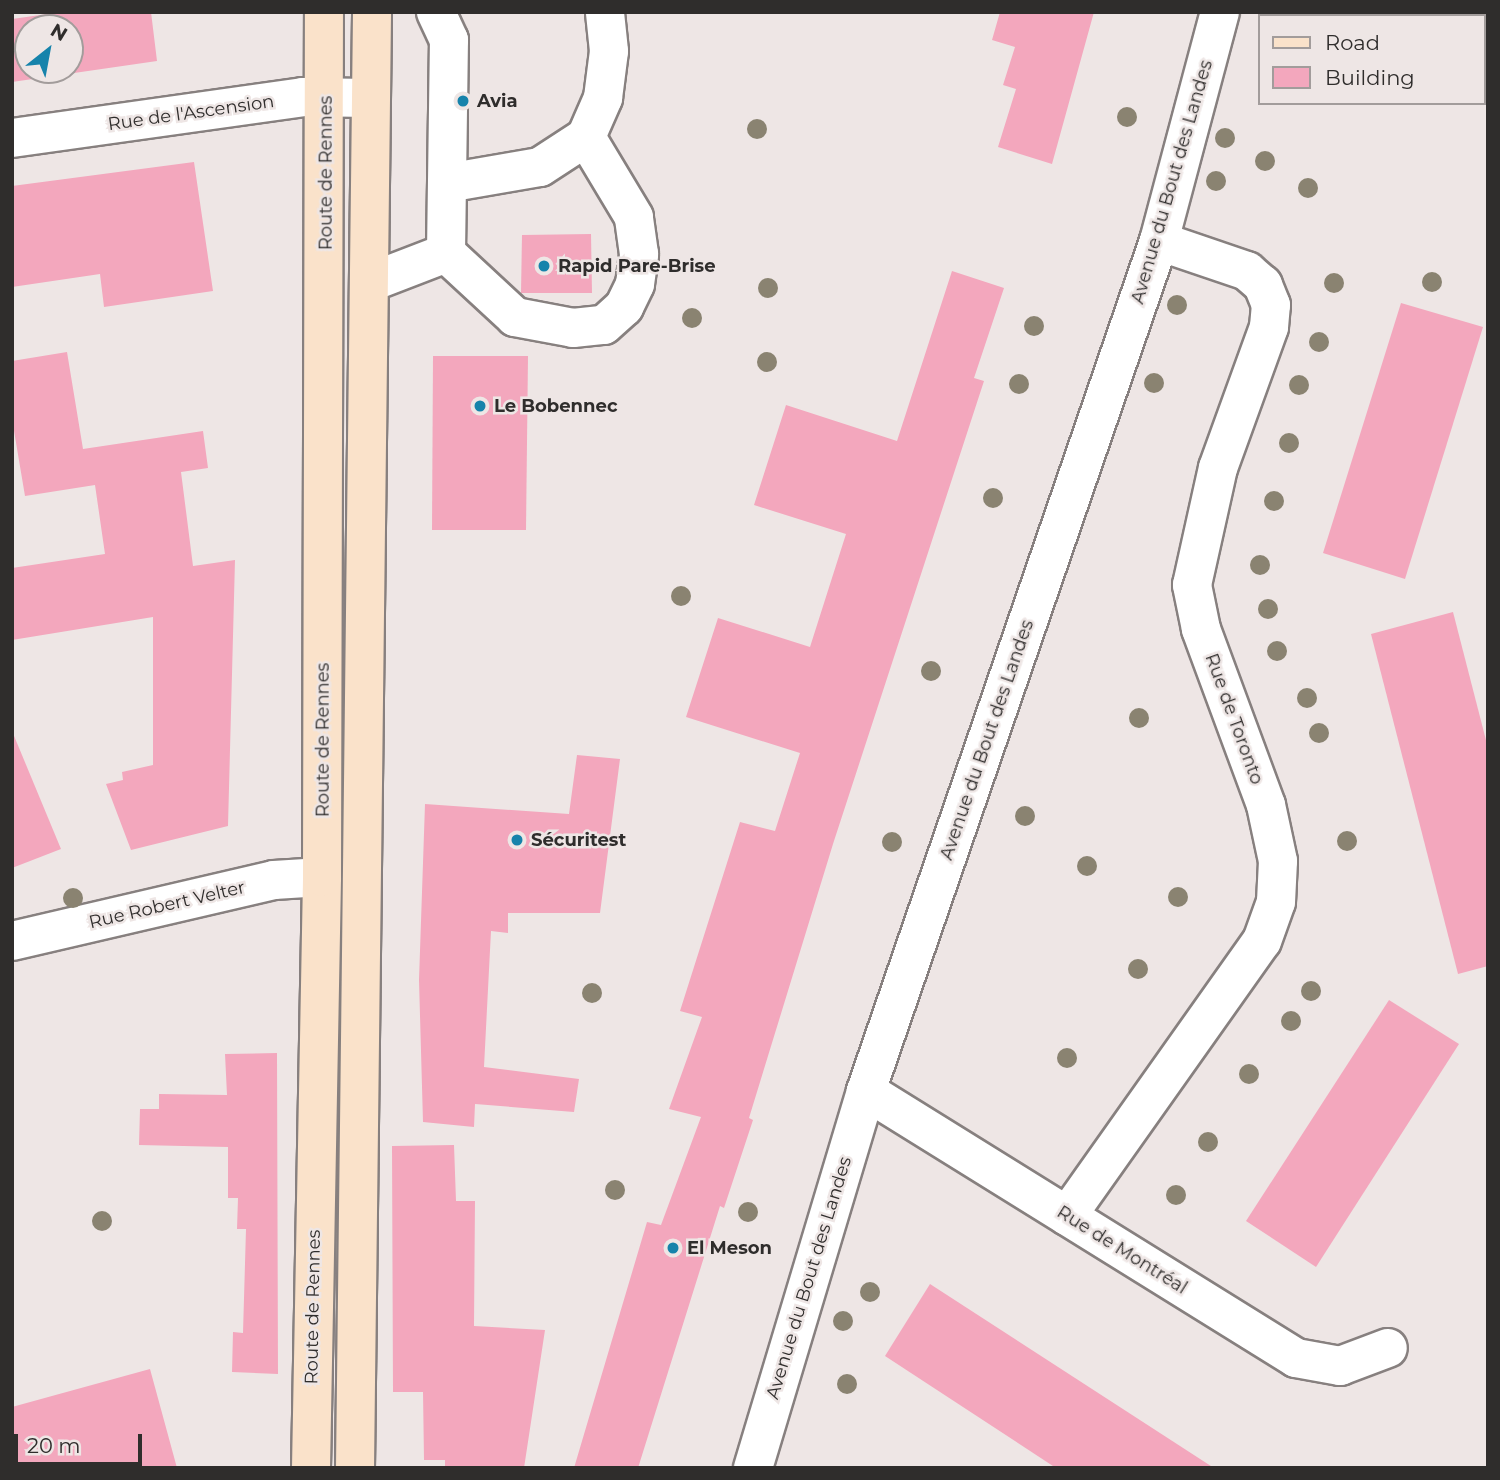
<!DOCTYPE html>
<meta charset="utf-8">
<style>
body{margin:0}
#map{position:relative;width:1500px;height:1480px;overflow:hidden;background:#eee6e5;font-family:Montserrat,sans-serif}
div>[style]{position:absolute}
.building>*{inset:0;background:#f3a7bd}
.roads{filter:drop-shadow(2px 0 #87807f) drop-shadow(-2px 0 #87807f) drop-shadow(0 2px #87807f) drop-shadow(0 -2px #87807f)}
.minor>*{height:38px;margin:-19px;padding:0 19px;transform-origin:19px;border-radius:19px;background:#fff}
.major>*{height:38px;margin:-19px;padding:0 19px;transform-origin:19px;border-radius:19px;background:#fae2ca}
.trees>*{width:20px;height:20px;margin:-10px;border-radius:50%;background:#8a8371}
.dots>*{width:19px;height:19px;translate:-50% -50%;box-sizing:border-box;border:4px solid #eee6e5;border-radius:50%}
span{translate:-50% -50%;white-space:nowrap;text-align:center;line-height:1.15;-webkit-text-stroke:5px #eee6e5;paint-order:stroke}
.poi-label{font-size:18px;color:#2f2d2c;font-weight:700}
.left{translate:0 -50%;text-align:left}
.street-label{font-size:18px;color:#2f2d2c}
.frame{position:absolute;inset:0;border:14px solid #2f2d2c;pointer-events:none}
.legend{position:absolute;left:1258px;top:14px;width:228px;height:91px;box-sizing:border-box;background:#eee6e5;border:2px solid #a29c9b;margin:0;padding:9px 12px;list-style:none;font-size:21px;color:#2f2d2c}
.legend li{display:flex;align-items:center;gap:14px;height:35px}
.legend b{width:35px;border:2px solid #a29c9b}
.north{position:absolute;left:14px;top:14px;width:70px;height:70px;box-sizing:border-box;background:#eee6e5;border:2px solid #a29c9b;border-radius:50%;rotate:31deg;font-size:19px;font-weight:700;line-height:28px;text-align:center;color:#2f2d2c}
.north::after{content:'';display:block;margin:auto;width:24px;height:32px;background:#1683ab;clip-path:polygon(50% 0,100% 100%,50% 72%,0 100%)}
.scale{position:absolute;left:14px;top:1434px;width:128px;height:32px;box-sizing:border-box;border:4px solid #2f2d2c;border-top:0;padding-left:9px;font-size:21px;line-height:24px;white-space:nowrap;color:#2f2d2c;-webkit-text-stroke:5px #eee6e5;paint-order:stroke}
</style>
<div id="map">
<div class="building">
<i style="clip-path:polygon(evenodd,62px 12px,151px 12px,157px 61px,12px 82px,12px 19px,62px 12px,28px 28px,70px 28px,70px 70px,28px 70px,28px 28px)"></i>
<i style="clip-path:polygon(1000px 12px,1094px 12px,1052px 164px,998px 147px,1016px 89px,1003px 85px,1015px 47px,992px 40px)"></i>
<i style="clip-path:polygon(194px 162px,213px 291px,104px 307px,100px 274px,12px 287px,12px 186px)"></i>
<i style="clip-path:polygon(591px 234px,592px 293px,521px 293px,522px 235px)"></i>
<i style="clip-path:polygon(952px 271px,1004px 288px,974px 378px,984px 381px,833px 844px,749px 1118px,753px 1120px,724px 1208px,720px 1206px,638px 1468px,574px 1468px,647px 1222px,661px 1225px,701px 1117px,669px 1109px,702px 1017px,680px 1011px,740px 822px,775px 831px,800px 753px,686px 717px,718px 618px,810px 647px,846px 534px,754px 505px,786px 405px,897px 441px)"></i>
<i style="clip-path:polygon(1401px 303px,1483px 327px,1405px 579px,1323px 553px)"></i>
<i style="clip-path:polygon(67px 352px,83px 449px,203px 431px,208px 468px,181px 472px,193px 566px,235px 560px,228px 826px,131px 850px,106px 784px,123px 780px,122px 772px,153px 765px,153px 617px,12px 640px,12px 568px,105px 554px,95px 485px,25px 496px,12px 419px,12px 361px)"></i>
<i style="clip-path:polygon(433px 356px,528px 356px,526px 530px,432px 530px)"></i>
<i style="clip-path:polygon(1453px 612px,1488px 748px,1488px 966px,1458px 974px,1371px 634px)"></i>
<i style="clip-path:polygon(12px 731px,61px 849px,12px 868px)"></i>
<i style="clip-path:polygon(577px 755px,620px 759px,600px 913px,508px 913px,508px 933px,491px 931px,484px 1067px,579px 1079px,574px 1112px,475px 1104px,474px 1127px,423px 1122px,419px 980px,425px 804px,569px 814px)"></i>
<i style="clip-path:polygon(1389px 1000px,1459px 1044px,1316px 1267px,1246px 1221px)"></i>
<i style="clip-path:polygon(277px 1053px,278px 1374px,232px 1372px,233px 1332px,243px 1333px,246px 1229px,237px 1229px,238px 1198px,228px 1198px,228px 1147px,139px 1145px,140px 1109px,159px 1109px,159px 1094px,227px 1095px,225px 1054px)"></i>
<i style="clip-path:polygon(454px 1145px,456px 1201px,475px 1201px,474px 1326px,545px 1330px,524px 1468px,445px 1468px,445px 1460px,424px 1460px,423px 1392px,393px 1392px,392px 1146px)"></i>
<i style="clip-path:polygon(930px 1284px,1214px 1468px,1056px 1468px,885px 1356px)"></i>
<i style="clip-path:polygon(150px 1369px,177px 1468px,12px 1468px,12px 1407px)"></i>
</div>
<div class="roads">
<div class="minor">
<i style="left:12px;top:138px;width:294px;rotate:-8deg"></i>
<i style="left:303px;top:97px;width:67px;rotate:0.9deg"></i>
<i style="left:447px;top:183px;width:94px;rotate:-9.8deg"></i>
<i style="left:540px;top:167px;width:55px;rotate:-33.1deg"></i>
<i style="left:586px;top:137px;width:43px;rotate:-66.4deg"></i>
<i style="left:603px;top:98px;width:47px;rotate:-82.7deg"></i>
<i style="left:609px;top:51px;width:39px;rotate:-96deg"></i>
<i style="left:446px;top:253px;width:94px;rotate:42.8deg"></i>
<i style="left:515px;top:317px;width:59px;rotate:10.7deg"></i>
<i style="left:573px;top:328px;width:31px;rotate:-6deg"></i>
<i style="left:604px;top:325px;width:27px;rotate:-42deg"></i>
<i style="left:624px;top:307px;width:25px;rotate:-64deg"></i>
<i style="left:635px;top:284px;width:30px;rotate:-82deg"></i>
<i style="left:639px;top:254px;width:37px;rotate:-98deg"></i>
<i style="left:634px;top:217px;width:93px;rotate:-121deg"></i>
<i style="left:371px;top:282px;width:80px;rotate:-21.1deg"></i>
<i style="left:446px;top:253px;width:213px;rotate:-89.2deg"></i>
<i style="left:449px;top:40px;width:31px;rotate:-115deg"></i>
<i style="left:12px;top:941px;width:269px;rotate:-13.1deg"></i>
<i style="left:274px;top:880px;width:48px;rotate:-3.6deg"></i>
<i style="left:866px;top:1091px;width:506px;rotate:31.84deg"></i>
<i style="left:1296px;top:1358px;width:45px;rotate:10.3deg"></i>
<i style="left:1340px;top:1366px;width:51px;rotate:-20.6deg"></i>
<i style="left:1067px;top:1216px;width:337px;rotate:-54.7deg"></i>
<i style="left:1262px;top:941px;width:41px;rotate:-70.3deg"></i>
<i style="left:1276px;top:902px;width:41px;rotate:-87.2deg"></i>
<i style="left:1278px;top:861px;width:57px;rotate:-102.1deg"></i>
<i style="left:1266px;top:805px;width:188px;rotate:-110.3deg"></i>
<i style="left:1201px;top:629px;width:45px;rotate:-101.6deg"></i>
<i style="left:1192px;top:585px;width:120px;rotate:-77.5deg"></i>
<i style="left:1218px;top:468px;width:150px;rotate:-70.1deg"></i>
<i style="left:1269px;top:327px;width:22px;rotate:-85deg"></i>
<i style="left:1271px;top:305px;width:22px;rotate:-112deg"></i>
<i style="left:1263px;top:285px;width:21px;rotate:-139deg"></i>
<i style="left:1247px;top:271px;width:93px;rotate:-161.2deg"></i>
<i style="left:753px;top:1468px;width:394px;rotate:-73.3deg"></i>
<i style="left:866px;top:1091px;width:899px;rotate:-70.98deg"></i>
<i style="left:1159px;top:241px;width:237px;rotate:-75.1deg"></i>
</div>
<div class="major">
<i style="left:311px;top:1468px;width:591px;rotate:-88.93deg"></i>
<i style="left:322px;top:877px;width:865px;rotate:-89.87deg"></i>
<i style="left:355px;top:1468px;width:1456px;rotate:-89.33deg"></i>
</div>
</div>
<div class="trees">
<i style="left:1127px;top:117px"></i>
<i style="left:757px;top:129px"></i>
<i style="left:1225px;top:138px"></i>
<i style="left:1265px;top:161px"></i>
<i style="left:1216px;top:181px"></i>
<i style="left:1308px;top:188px"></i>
<i style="left:1432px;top:282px"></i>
<i style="left:1334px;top:283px"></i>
<i style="left:768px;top:288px"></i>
<i style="left:1177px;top:305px"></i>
<i style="left:692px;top:318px"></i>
<i style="left:1034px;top:326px"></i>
<i style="left:1319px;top:342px"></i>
<i style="left:767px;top:362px"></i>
<i style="left:1154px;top:383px"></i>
<i style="left:1019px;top:384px"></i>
<i style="left:1299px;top:385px"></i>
<i style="left:1289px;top:443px"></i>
<i style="left:993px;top:498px"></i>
<i style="left:1274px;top:501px"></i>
<i style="left:1260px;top:565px"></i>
<i style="left:681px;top:596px"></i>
<i style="left:1268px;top:609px"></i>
<i style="left:1277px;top:651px"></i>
<i style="left:931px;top:671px"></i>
<i style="left:1307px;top:698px"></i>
<i style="left:1139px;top:718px"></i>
<i style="left:1319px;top:733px"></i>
<i style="left:1025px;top:816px"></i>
<i style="left:1347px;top:841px"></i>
<i style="left:892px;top:842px"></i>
<i style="left:1087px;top:866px"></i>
<i style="left:1178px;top:897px"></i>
<i style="left:73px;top:898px"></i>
<i style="left:1138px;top:969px"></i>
<i style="left:1311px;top:991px"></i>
<i style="left:592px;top:993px"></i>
<i style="left:1291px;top:1021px"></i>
<i style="left:1067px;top:1058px"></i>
<i style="left:1249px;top:1074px"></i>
<i style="left:1208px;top:1142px"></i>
<i style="left:615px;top:1190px"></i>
<i style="left:1176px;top:1195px"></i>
<i style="left:748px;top:1212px"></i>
<i style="left:102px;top:1221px"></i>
<i style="left:870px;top:1292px"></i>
<i style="left:843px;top:1321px"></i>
<i style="left:847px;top:1384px"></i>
</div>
<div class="dots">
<i style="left:463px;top:101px;background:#1683ab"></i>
<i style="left:544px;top:266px;background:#1683ab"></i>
<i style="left:480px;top:406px;background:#1683ab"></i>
<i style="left:517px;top:840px;background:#1683ab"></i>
<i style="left:673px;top:1248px;background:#1683ab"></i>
</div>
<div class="poi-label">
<span class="left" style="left:477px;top:101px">Avia</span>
<span class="left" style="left:558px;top:266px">Rapid Pare-Brise</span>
<span class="left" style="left:494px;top:406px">Le Bobennec</span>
<span class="left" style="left:531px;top:840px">Sécuritest</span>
<span class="left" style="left:687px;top:1248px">El Meson</span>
</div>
<div class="street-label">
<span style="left:191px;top:113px;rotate:-8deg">Rue de l'Ascension</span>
<span style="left:326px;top:173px;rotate:-90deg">Route de Rennes</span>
<span style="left:1172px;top:182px;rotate:-74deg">Avenue du Bout des Landes</span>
<span style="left:1234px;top:719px;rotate:70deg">Rue de Toronto</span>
<span style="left:323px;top:740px;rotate:-90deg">Route de Rennes</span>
<span style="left:987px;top:740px;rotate:-71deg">Avenue du Bout des Landes</span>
<span style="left:167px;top:905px;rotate:-13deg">Rue Robert Velter</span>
<span style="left:1122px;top:1250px;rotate:32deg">Rue de Montréal</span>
<span style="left:809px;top:1278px;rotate:-73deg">Avenue du Bout des Landes</span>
<span style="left:313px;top:1307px;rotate:-89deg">Route de Rennes</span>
</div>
<div class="frame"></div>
<ul class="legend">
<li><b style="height:9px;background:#fae2ca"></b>Road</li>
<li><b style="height:19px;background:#f3a7bd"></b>Building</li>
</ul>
<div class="north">N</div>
<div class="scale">20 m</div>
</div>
